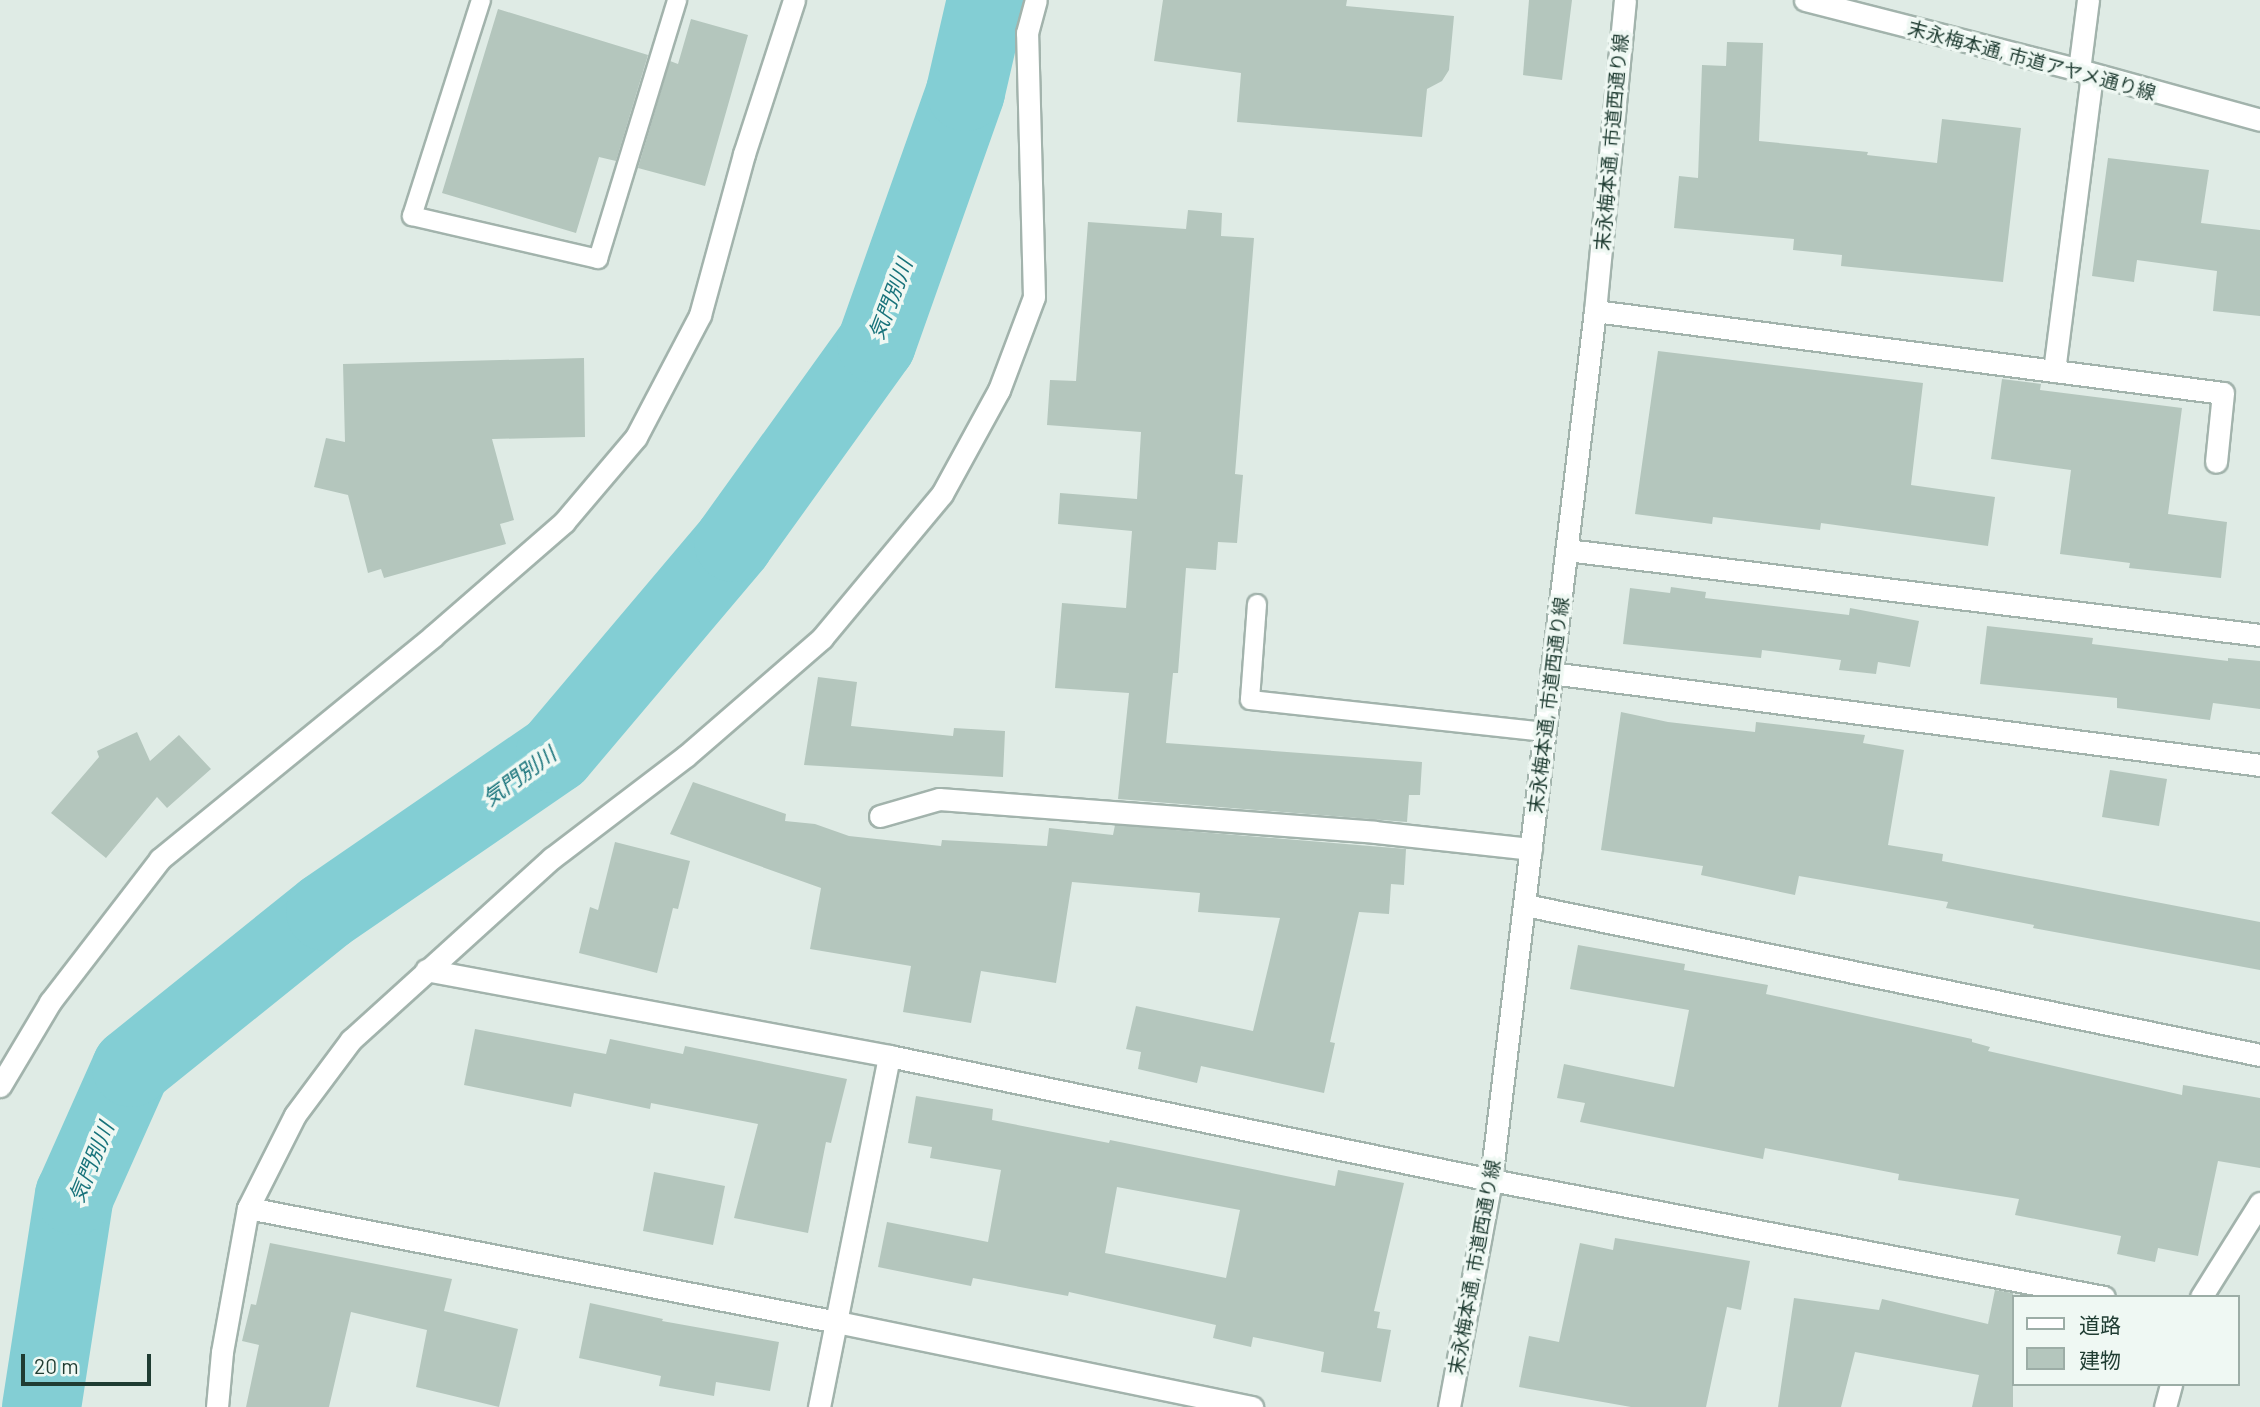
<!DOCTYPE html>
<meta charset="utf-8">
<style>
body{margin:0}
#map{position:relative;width:2260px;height:1407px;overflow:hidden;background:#dfebe5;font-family:Barlow,"Noto Sans JP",sans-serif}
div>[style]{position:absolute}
.river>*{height:79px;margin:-39.5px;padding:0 39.5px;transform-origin:39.5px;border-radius:39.5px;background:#83ced4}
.building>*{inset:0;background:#b4c6bd}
.roads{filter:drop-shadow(2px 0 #a2b3ac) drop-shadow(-2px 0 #a2b3ac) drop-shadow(0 2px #a2b3ac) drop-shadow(0 -2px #a2b3ac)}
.lane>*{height:18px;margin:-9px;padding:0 9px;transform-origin:9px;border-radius:9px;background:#fff}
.street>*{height:21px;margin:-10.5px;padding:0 10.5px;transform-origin:10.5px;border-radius:10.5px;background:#fff}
.secondary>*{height:21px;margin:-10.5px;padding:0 10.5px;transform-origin:10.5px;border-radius:10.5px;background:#fff}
span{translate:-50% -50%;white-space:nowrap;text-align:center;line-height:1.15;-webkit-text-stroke:7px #eff8f3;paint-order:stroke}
.street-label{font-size:19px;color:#1f3c32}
.water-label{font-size:21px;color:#17727a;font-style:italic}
.legend{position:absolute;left:2012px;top:1295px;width:228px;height:91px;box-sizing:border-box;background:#eff8f3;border:2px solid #9cada6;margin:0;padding:9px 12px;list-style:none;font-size:21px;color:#1f3c32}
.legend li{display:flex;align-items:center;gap:14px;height:35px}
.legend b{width:35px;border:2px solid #9cada6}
.scale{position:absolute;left:21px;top:1354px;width:130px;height:32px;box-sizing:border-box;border:4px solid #1f3c32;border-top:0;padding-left:9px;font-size:21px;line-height:24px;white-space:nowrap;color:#1f3c32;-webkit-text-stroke:5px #eff8f3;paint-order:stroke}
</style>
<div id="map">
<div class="river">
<i style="left:41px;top:1407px;width:215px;rotate:-81.2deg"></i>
<i style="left:74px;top:1195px;width:140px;rotate:-66deg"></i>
<i style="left:131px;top:1067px;width:249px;rotate:-38.8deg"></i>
<i style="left:325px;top:911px;width:279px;rotate:-34.5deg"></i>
<i style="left:555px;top:753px;width:276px;rotate:-49.8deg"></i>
<i style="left:733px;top:542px;width:245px;rotate:-54.3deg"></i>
<i style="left:876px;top:343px;width:267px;rotate:-70.5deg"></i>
<i style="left:965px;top:91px;width:93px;rotate:-77deg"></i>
</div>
<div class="building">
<i style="clip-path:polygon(1163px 0,1347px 0,1346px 6px,1454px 16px,1449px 70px,1442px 81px,1427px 89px,1422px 137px,1237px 122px,1241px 73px,1154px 61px)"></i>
<i style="clip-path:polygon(1529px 0,1572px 0,1562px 80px,1523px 75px)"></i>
<i style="clip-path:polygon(498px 9px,648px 55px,616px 161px,599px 157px,576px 233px,442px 193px)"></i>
<i style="clip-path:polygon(691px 19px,748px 35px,705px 186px,638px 168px,670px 61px,678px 64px)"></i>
<i style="clip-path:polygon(1727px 42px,1763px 43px,1759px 141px,1868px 152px,1867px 155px,1937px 163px,1942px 119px,2021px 128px,2003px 282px,1841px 266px,1842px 255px,1793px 250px,1794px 239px,1674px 228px,1679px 176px,1698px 178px,1702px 65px,1726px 66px)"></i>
<i style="clip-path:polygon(2108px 158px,2209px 170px,2201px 223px,2260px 230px,2260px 316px,2213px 311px,2217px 271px,2137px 260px,2134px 282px,2092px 276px)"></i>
<i style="clip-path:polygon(1188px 210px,1222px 213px,1221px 236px,1254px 238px,1235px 474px,1243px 475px,1237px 543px,1218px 542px,1216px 570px,1186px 568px,1178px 673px,1173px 673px,1166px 743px,1422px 762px,1420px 795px,1409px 795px,1407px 822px,1118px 799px,1129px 693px,1055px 688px,1062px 603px,1126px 608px,1132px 531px,1058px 524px,1060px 493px,1137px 499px,1141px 432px,1047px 425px,1050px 380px,1076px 381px,1088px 222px,1186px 229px)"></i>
<i style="clip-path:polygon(1658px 351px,1923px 383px,1911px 485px,1995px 497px,1988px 546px,1821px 523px,1820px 530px,1713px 517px,1712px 524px,1635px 514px)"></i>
<i style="clip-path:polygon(584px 358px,585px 437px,492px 439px,514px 520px,500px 524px,506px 544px,384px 578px,381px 569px,368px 573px,348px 495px,314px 487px,326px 438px,345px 442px,343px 364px)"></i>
<i style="clip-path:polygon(2002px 379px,2041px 384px,2040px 390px,2182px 408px,2168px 514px,2227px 522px,2221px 578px,2129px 568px,2130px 563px,2060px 554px,2071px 470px,1991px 459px)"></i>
<i style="clip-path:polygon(1671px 587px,1706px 592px,1705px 598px,1849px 615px,1850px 608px,1919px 621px,1910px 667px,1878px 662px,1876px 674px,1839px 670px,1841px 660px,1762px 650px,1761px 658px,1623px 644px,1630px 588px,1670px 593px)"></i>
<i style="clip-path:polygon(1987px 626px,2093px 638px,2092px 644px,2228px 661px,2228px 658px,2260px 661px,2260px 709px,2213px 703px,2210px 720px,2117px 708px,2117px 698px,1980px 684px)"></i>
<i style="clip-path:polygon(818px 677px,857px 682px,851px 726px,953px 736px,954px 728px,1005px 731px,1003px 777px,804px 765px)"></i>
<i style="clip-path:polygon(1621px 712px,1668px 722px,1755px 732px,1756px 722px,1865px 735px,1863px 743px,1904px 750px,1888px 845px,1943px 854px,1942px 861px,2260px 922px,2260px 970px,2033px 928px,2034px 925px,1946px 908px,1948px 902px,1799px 876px,1795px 895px,1701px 875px,1703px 866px,1601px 850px)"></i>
<i style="clip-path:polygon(137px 732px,150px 761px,179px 735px,211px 769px,167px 808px,157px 797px,106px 858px,51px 813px,99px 757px,97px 751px)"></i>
<i style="clip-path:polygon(2110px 770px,2167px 779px,2159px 826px,2102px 817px)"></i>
<i style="clip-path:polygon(693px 782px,786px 814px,785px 821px,815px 824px,849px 836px,941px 846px,942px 840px,1047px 846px,1049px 828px,1113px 835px,1115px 825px,1406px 849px,1404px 885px,1391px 884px,1389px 914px,1359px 912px,1330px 1042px,1335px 1043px,1324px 1093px,1201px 1066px,1197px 1083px,1138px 1069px,1141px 1052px,1126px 1049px,1136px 1006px,1253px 1031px,1280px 918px,1198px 912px,1200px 893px,1072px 882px,1056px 983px,981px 971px,971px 1023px,903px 1012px,911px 966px,810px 949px,821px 888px,670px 834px)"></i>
<i style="clip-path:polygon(615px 842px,690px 861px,678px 909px,673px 908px,657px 973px,579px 953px,590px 907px,598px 910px)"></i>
<i style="clip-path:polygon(1578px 945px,1685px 964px,1684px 970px,1768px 985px,1766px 994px,1972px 1039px,1972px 1042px,1990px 1047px,1988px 1051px,2182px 1095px,2183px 1085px,2260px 1098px,2260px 1168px,2218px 1161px,2198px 1256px,2158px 1248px,2155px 1262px,2117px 1254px,2121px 1236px,2015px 1215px,2019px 1199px,1898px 1180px,1899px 1174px,1765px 1148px,1763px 1159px,1580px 1122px,1585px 1103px,1557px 1098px,1564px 1064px,1674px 1087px,1689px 1010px,1570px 989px)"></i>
<i style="clip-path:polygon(475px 1029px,606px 1054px,610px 1039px,683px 1054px,685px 1046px,847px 1079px,831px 1143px,826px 1142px,808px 1233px,734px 1218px,758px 1124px,651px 1103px,650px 1109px,574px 1093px,571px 1107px,464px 1085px)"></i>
<i style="clip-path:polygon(evenodd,916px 1096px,993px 1109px,992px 1120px,1109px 1143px,1110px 1140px,1335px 1186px,1338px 1170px,1404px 1183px,1374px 1311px,1380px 1312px,1377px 1328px,1391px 1330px,1381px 1382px,1321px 1372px,1324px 1352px,1253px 1337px,1251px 1347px,1213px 1338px,1216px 1325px,1069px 1292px,1068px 1296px,973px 1278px,971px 1286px,878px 1267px,887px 1222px,988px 1242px,1001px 1170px,930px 1158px,932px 1147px,908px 1143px,916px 1096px,1117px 1187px,1240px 1210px,1226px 1278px,1105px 1253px,1117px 1187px)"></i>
<i style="clip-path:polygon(654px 1172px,725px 1186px,713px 1245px,643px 1231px)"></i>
<i style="clip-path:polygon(1615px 1238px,1750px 1261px,1741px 1310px,1727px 1307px,1706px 1407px,1631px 1407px,1519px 1387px,1529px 1336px,1559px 1342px,1580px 1243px,1613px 1250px)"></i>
<i style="clip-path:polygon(270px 1243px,452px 1279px,444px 1311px,518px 1329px,499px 1407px,416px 1387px,427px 1330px,351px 1312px,329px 1407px,246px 1407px,259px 1345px,242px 1341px,251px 1304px,256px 1305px)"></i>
<i style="clip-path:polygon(1995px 1290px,2013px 1293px,2013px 1407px,1972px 1407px,1979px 1375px,1855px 1352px,1841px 1407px,1778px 1407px,1794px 1298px,1879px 1310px,1882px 1299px,1988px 1324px)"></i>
<i style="clip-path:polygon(590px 1303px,663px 1319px,662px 1321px,779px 1342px,770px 1391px,716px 1382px,714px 1396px,659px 1386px,661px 1376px,579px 1358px)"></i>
</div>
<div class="roads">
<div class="lane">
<i style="left:481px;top:0;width:227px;rotate:107.7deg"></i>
<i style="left:412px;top:216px;width:191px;rotate:13deg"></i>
<i style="left:598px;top:259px;width:271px;rotate:-73deg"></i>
<i style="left:1257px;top:604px;width:96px;rotate:94.2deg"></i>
<i style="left:1250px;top:700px;width:297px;rotate:6.2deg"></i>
</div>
<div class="street">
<i style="left:2079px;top:70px;width:71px;rotate:-82.7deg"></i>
<i style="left:1595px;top:311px;width:633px;rotate:7.44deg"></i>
<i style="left:2223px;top:393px;width:69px;rotate:95.8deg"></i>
<i style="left:2054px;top:371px;width:298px;rotate:-82.7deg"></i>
<i style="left:1567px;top:550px;width:698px;rotate:6.99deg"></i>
<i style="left:1551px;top:673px;width:715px;rotate:7.39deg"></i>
<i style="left:880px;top:816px;width:61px;rotate:-16.1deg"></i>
<i style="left:939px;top:799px;width:437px;rotate:4.3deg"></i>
<i style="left:1375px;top:832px;width:157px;rotate:6.2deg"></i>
<i style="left:1525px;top:905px;width:750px;rotate:11.53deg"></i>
<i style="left:426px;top:970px;width:471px;rotate:10.5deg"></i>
<i style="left:889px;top:1056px;width:615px;rotate:11.64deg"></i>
<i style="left:1491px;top:1180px;width:624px;rotate:10.81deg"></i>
<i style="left:0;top:1086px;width:98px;rotate:-59.2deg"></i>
<i style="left:50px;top:1002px;width:180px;rotate:-52.4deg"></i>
<i style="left:160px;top:859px;width:353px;rotate:-39.2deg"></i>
<i style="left:433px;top:636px;width:174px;rotate:-41deg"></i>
<i style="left:564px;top:522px;width:111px;rotate:-49.7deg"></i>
<i style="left:636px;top:437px;width:138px;rotate:-62.3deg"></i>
<i style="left:700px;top:315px;width:167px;rotate:-74.7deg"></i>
<i style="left:744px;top:154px;width:162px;rotate:-72deg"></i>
<i style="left:248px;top:1208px;width:600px;rotate:10.95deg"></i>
<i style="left:837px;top:1322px;width:424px;rotate:11.6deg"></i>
<i style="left:2201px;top:1297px;width:111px;rotate:-57.9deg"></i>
<i style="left:217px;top:1407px;width:55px;rotate:-84.8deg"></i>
<i style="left:222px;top:1352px;width:146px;rotate:-79.8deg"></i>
<i style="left:248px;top:1208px;width:104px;rotate:-63.2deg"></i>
<i style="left:295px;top:1115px;width:94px;rotate:-53.3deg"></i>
<i style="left:351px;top:1040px;width:271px;rotate:-42.2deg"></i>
<i style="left:552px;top:858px;width:168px;rotate:-37.3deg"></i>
<i style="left:686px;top:756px;width:180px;rotate:-40.9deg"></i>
<i style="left:822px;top:638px;width:187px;rotate:-50.2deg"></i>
<i style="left:942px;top:494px;width:119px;rotate:-61.3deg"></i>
<i style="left:999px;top:390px;width:99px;rotate:-69.4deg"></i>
<i style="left:1034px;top:297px;width:264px;rotate:-91.5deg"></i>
<i style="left:1027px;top:33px;width:34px;rotate:-75deg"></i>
<i style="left:819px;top:1407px;width:358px;rotate:-78.7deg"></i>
<i style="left:2165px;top:1407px;width:24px;rotate:-75deg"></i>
</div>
<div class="secondary">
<i style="left:1805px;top:0;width:283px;rotate:14.3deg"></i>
<i style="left:2079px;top:70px;width:188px;rotate:15.4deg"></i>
<i style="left:1449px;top:1407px;width:231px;rotate:-79.5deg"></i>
<i style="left:1491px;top:1180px;width:875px;rotate:-83.18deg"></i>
<i style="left:1595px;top:311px;width:312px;rotate:-84.5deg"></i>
</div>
</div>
<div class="street-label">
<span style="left:2032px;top:60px;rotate:15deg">末永梅本通, 市道アヤメ通り線</span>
<span style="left:1611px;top:142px;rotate:-85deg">末永梅本通, 市道西通り線</span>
<span style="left:1548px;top:705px;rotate:-83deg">末永梅本通, 市道西通り線</span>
<span style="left:1474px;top:1267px;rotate:-80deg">末永梅本通, 市道西通り線</span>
</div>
<div class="water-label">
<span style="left:890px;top:299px;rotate:-69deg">気門別川</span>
<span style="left:519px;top:776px;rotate:-36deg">気門別川</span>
<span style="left:91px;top:1162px;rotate:-68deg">気門別川</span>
</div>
<ul class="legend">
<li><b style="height:9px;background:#fff"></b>道路</li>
<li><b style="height:19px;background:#b4c6bd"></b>建物</li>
</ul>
<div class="scale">20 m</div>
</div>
